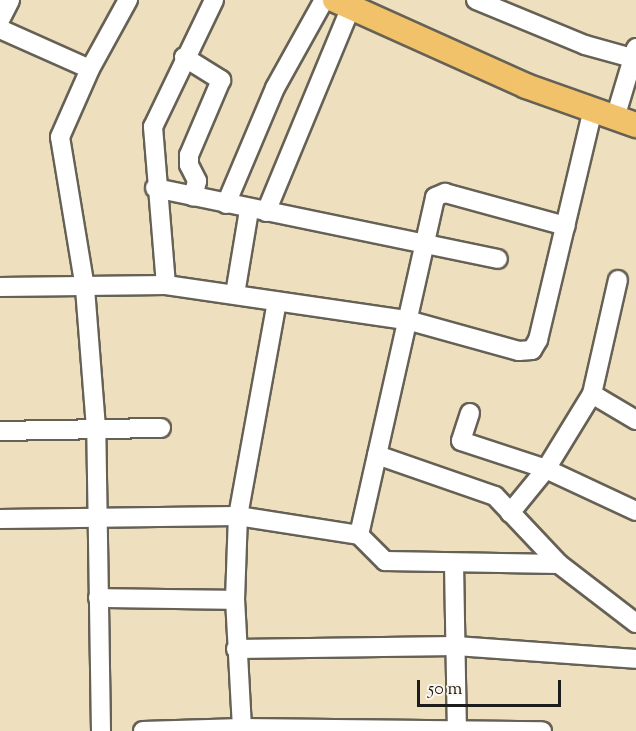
<!DOCTYPE html>
<style>
body{margin:0}
#map{position:relative;width:636px;height:731px;overflow:hidden;background:#eee0be;font-family:"Sorts Mill Goudy",serif}
div>[style]{position:absolute}
.roads{filter:drop-shadow(2px 0 #666155) drop-shadow(-2px 0 #666155) drop-shadow(0 2px #666155) drop-shadow(0 -2px #666155)}
.minor>*{height:18px;margin:-9px;padding:0 9px;transform-origin:9px;border-radius:9px;background:#fff}
.major>*{height:24px;margin:-12px;padding:0 12px;transform-origin:12px;border-radius:12px;background:#f2c26a}
span{translate:-50% -50%;white-space:nowrap;text-align:center;line-height:1.15;-webkit-text-stroke:4.5px #fbf7ec;paint-order:stroke}
.scale{position:absolute;left:417px;top:680px;width:144px;height:27px;box-sizing:border-box;border:3px solid #1c1c1c;border-top:0;padding-left:8px;font-size:18px;line-height:21px;white-space:nowrap;color:#1c1c1c;-webkit-text-stroke:4px #fbf7ec;paint-order:stroke}
</style>
<div id="map">
<div class="roads">
<div class="minor">
<i style="left:476px;top:0;width:118px;rotate:22.4deg"></i>
<i style="left:585px;top:45px;width:53px;rotate:15.4deg"></i>
<i style="left:0;top:20px;width:22px;rotate:-63deg"></i>
<i style="left:0;top:29px;width:98px;rotate:24deg"></i>
<i style="left:184px;top:57px;width:44px;rotate:31.9deg"></i>
<i style="left:221px;top:80px;width:82px;rotate:113.1deg"></i>
<i style="left:189px;top:155px;width:10px;rotate:90deg"></i>
<i style="left:189px;top:165px;width:18px;rotate:63deg"></i>
<i style="left:197px;top:181px;width:16px;rotate:104deg"></i>
<i style="left:615px;top:118px;width:73px;rotate:-73.3deg"></i>
<i style="left:155px;top:188px;width:350px;rotate:11.7deg"></i>
<i style="left:226px;top:204px;width:126px;rotate:-67.1deg"></i>
<i style="left:275px;top:88px;width:101px;rotate:-60.9deg"></i>
<i style="left:266px;top:212px;width:220px;rotate:-67.5deg"></i>
<i style="left:166px;top:285px;width:159px;rotate:-94.7deg"></i>
<i style="left:153px;top:127px;width:141px;rotate:-64.3deg"></i>
<i style="left:0;top:287px;width:166px;rotate:-0.7deg"></i>
<i style="left:166px;top:285px;width:244px;rotate:8.3deg"></i>
<i style="left:407px;top:320px;width:116px;rotate:15.5deg"></i>
<i style="left:519px;top:351px;width:13px;rotate:-4deg"></i>
<i style="left:532px;top:350px;width:12px;rotate:-59deg"></i>
<i style="left:538px;top:340px;width:236px;rotate:-76.6deg"></i>
<i style="left:235px;top:294px;width:85px;rotate:-80.5deg"></i>
<i style="left:592px;top:394px;width:51px;rotate:30.6deg"></i>
<i style="left:470px;top:413px;width:29px;rotate:108deg"></i>
<i style="left:461px;top:441px;width:89px;rotate:18.2deg"></i>
<i style="left:546px;top:469px;width:99px;rotate:25deg"></i>
<i style="left:0;top:431px;width:161px;rotate:-1.1deg"></i>
<i style="left:377px;top:455px;width:125px;rotate:19.2deg"></i>
<i style="left:495px;top:496px;width:93px;rotate:46.7deg"></i>
<i style="left:559px;top:564px;width:97px;rotate:37.5deg"></i>
<i style="left:510px;top:513px;width:57px;rotate:-50.7deg"></i>
<i style="left:546px;top:469px;width:88px;rotate:-58.5deg"></i>
<i style="left:592px;top:394px;width:117px;rotate:-77.2deg"></i>
<i style="left:0;top:519px;width:238px;rotate:-0.7deg"></i>
<i style="left:238px;top:516px;width:122px;rotate:8.9deg"></i>
<i style="left:359px;top:535px;width:37px;rotate:45deg"></i>
<i style="left:385px;top:561px;width:174px;rotate:1deg"></i>
<i style="left:359px;top:535px;width:346px;rotate:-77.3deg"></i>
<i style="left:435px;top:197px;width:11px;rotate:-22deg"></i>
<i style="left:445px;top:193px;width:125px;rotate:15.3deg"></i>
<i style="left:454px;top:563px;width:165px;rotate:89deg"></i>
<i style="left:98px;top:598px;width:137px;rotate:0.8deg"></i>
<i style="left:236px;top:649px;width:220px;rotate:-0.8deg"></i>
<i style="left:456px;top:646px;width:180px;rotate:4.1deg"></i>
<i style="left:242px;top:728px;width:128px;rotate:-93.1deg"></i>
<i style="left:235px;top:600px;width:84px;rotate:-88deg"></i>
<i style="left:238px;top:516px;width:218px;rotate:-79.7deg"></i>
<i style="left:101px;top:731px;width:303px;rotate:-90.9deg"></i>
<i style="left:96px;top:428px;width:140px;rotate:-94.5deg"></i>
<i style="left:85px;top:288px;width:153px;rotate:-99.4deg"></i>
<i style="left:60px;top:137px;width:74px;rotate:-66.2deg"></i>
<i style="left:90px;top:69px;width:79px;rotate:-61.2deg"></i>
<i style="left:143px;top:731px;width:99px;rotate:-1.7deg"></i>
<i style="left:242px;top:728px;width:300px;rotate:0.6deg"></i>
</div>
<div class="major">
<i style="left:335px;top:0;width:209px;rotate:24.2deg"></i>
<i style="left:526px;top:86px;width:117px;rotate:19.5deg"></i>
</div>
</div>
<div class="scale">50 m</div>
</div>
